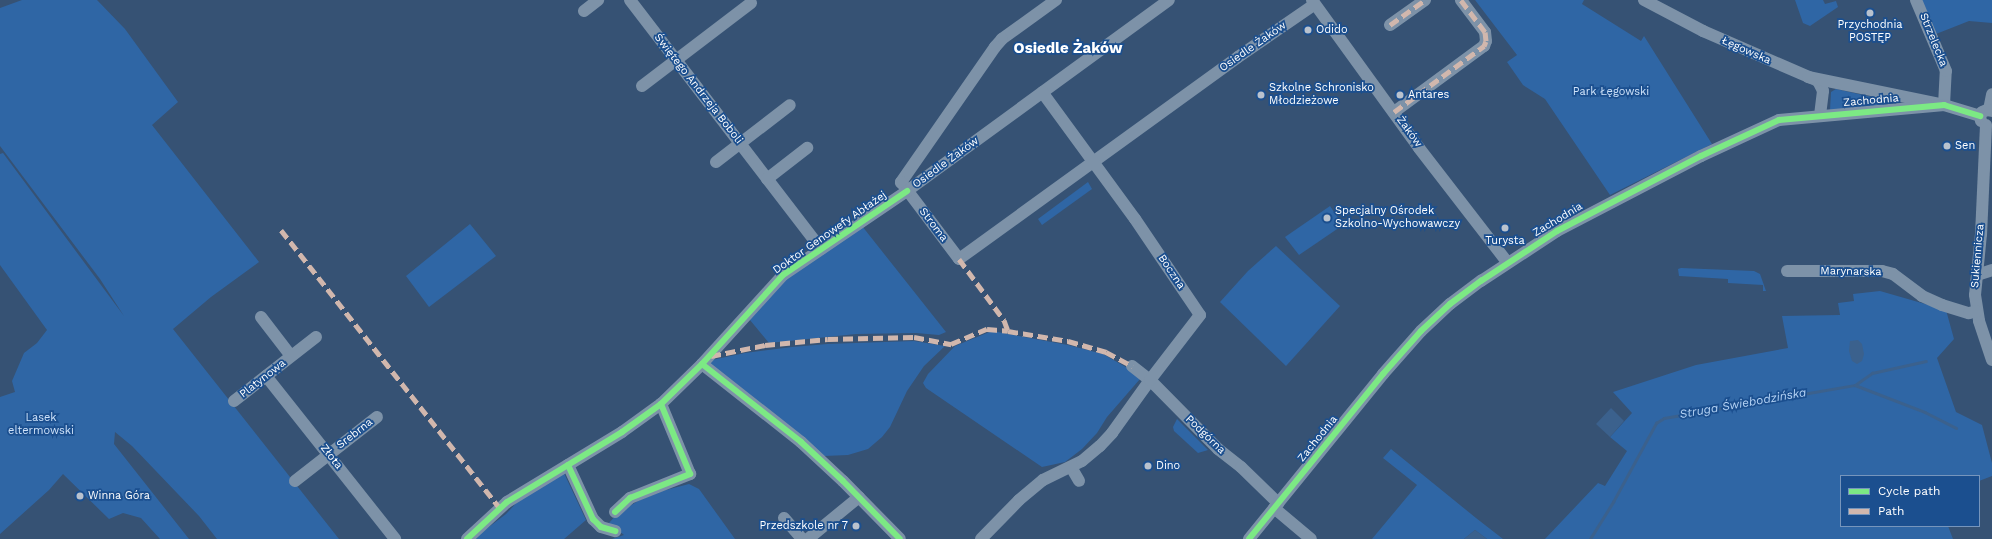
<!DOCTYPE html>
<meta charset="utf-8">
<style>
body{margin:0}
#map{position:relative;width:1992px;height:539px;overflow:hidden;background:#365274;font-family:"Work Sans",sans-serif}
div>[style]{position:absolute}
.green>*{inset:0;background:#2f66a5}
.water>*{inset:0;background:#3b618d}
.stream>*{height:2.5px;margin:-1.25px;padding:0 1.25px;transform-origin:1.25px;border-radius:1.25px;background:#3b618d}
.minor>*{height:12px;margin:-6px;padding:0 6px;transform-origin:6px;border-radius:6px;background:#7d92a8}
.quiet>*{height:5px;margin-top:-2.5px;transform-origin:0;background:repeating-linear-gradient(90deg,#d1b7ad 0 10px,transparent 0 15px)}
.cycleway>*{height:6px;margin:-3px;padding:0 3px;transform-origin:3px;border-radius:3px;background:#7ce984}
.dots>*{width:11px;height:11px;translate:-50% -50%;box-sizing:border-box;border:2px solid #1b4f8f;border-radius:50%}
span{translate:-50% -50%;white-space:nowrap;text-align:center;line-height:1.15;-webkit-text-stroke:3.5px #1b4f8f;paint-order:stroke}
.poi-label{font-size:11px;color:#fff}
.left{translate:0 -50%;text-align:left}
.right{translate:-100% -50%;text-align:right}
.street-label{font-size:11px;color:#fff}
.park-label{font-size:11px;color:#cfe3fa}
.water-label{font-size:12px;color:#b5d3f5;font-style:italic}
.district-label{font-size:15px;color:#fff;font-weight:700}
.legend{position:absolute;left:1840px;top:475px;width:140px;height:52px;box-sizing:border-box;background:#1b4f8f;border:1px solid #7695bc;margin:0;padding:5px 7px;list-style:none;font-size:12px;color:#fff}
.legend li{display:flex;align-items:center;gap:8px;height:20px}
.legend b{width:20px;border:1px solid #7695bc}
</style>
<div id="map">
<div class="green">
<i style="clip-path:polygon(22px 0,97px 0,125px 29px,178px 102px,152px 125px,259px 262px,211px 297px,173px 329px,339px 539px,217px 539px,199px 516px,132px 446px,115px 432px,114px 444px,189px 539px,160px 539px,141px 518px,123px 513px,109px 519px,63px 474px,49px 490px,0 534px,0 397px,15px 392px,12px 381px,24px 353px,37px 343px,47px 330px,0 265px,0 154px,3px 153px,124px 316px,100px 279px,0 146px,0 8px)"></i>
<i style="clip-path:polygon(1475px 0,1584px 0,1582px 4px,1641px 41px,1644px 36px,1712px 144px,1610px 195px,1545px 99px,1523px 85px,1507px 62px,1517px 55px)"></i>
<i style="clip-path:polygon(1795px 0,1823px 0,1825px 4px,1836px 1px,1838px 7px,1810px 26px,1803px 23px)"></i>
<i style="clip-path:polygon(1921px 0,1992px 0,1992px 23px,1969px 21px,1936px 34px)"></i>
<i style="clip-path:polygon(1836px 89px,1881px 99px,1884px 101px,1884px 105px,1830px 110px,1831px 92px)"></i>
<i style="clip-path:polygon(1088px 182px,1092px 189px,1042px 225px,1038px 219px)"></i>
<i style="clip-path:polygon(1330px 206px,1343px 225px,1299px 255px,1285px 237px)"></i>
<i style="clip-path:polygon(470px 224px,496px 256px,429px 307px,406px 276px)"></i>
<i style="clip-path:polygon(862px 226px,946px 332px,939px 335px,916px 333px,856px 334px,769px 343px,745px 314px,780px 271px)"></i>
<i style="clip-path:polygon(1276px 246px,1340px 306px,1286px 366px,1220px 302px,1248px 271px)"></i>
<i style="clip-path:polygon(1681px 268px,1754px 271px,1760px 274px,1766px 291px,1763px 291px,1763px 285px,1728px 283px,1728px 279px,1679px 276px,1678px 269px)"></i>
<i style="clip-path:polygon(1880px 291px,1946px 310px,1954px 339px,1937px 358px,1956px 412px,1982px 425px,1992px 463px,1992px 476px,1979px 481px,1979px 476px,1841px 476px,1841px 526px,1948px 526px,1953px 539px,1545px 539px,1598px 483px,1605px 486px,1627px 451px,1610px 437px,1632px 413px,1613px 392px,1696px 365px,1788px 348px,1782px 316px,1840px 315px,1838px 303px,1854px 301px,1853px 294px)"></i>
<i style="clip-path:polygon(992px 331px,1068px 345px,1103px 354px,1138px 374px,1140px 379px,1107px 417px,1097px 433px,1082px 449px,1065px 462px,1042px 467px,926px 388px,923px 383px,928px 374px,955px 346px)"></i>
<i style="clip-path:polygon(914px 341px,945px 346px,924px 366px,907px 391px,890px 427px,882px 437px,868px 449px,848px 455px,824px 456px,707px 361px,745px 353px,792px 347px,827px 344px)"></i>
<i style="clip-path:polygon(1177px 419px,1208px 450px,1198px 453px,1174px 431px,1173px 427px)"></i>
<i style="clip-path:polygon(1391px 449px,1476px 518px,1503px 539px,1487px 539px,1475px 530px,1464px 539px,1372px 539px,1417px 485px,1383px 458px)"></i>
<i style="clip-path:polygon(563px 471px,586px 520px,564px 539px,473px 539px,506px 514px,522px 497px)"></i>
<i style="clip-path:polygon(689px 484px,699px 489px,735px 539px,612px 539px,624px 535px,609px 523px,618px 513px,638px 501px,662px 491px)"></i>
</div>
<div class="water">
<i style="clip-path:polygon(1858px 340px,1862px 344px,1864px 354px,1862px 361px,1857px 364px,1852px 361px,1849px 351px,1850px 341px)"></i>
<i style="clip-path:polygon(1611px 408px,1624px 421px,1610px 437px,1596px 424px)"></i>
<i style="clip-path:polygon(1475px 530px,1487px 539px,1464px 539px)"></i>
</div>
<div class="stream">
<i style="left:1855px;top:385px;width:21px;rotate:-35deg"></i>
<i style="left:1872px;top:373px;width:55px;rotate:-12.5deg"></i>
<i style="left:1590px;top:539px;width:44px;rotate:-58.1deg"></i>
<i style="left:1613px;top:502px;width:90px;rotate:-61.4deg"></i>
<i style="left:1656px;top:423px;width:9px;rotate:-32deg"></i>
<i style="left:1664px;top:418px;width:194px;rotate:-9.8deg"></i>
<i style="left:1855px;top:385px;width:75px;rotate:21.1deg"></i>
<i style="left:1925px;top:412px;width:35px;rotate:27deg"></i>
</div>
<div class="minor">
<i style="left:630px;top:0;width:314px;rotate:52.5deg"></i>
<i style="left:1056px;top:0;width:67px;rotate:144.2deg"></i>
<i style="left:1002px;top:39px;width:11px;rotate:131deg"></i>
<i style="left:995px;top:47px;width:165px;rotate:124.8deg"></i>
<i style="left:901px;top:182px;width:96px;rotate:53deg"></i>
<i style="left:959px;top:259px;width:344px;rotate:-35.9deg"></i>
<i style="left:1238px;top:57px;width:93px;rotate:-34.5deg"></i>
<i style="left:1312px;top:0;width:183px;rotate:54.1deg"></i>
<i style="left:1419px;top:148px;width:145px;rotate:52.3deg"></i>
<i style="left:1644px;top:0;width:67px;rotate:27.7deg"></i>
<i style="left:1703px;top:31px;width:125px;rotate:23.5deg"></i>
<i style="left:1818px;top:81px;width:11px;rotate:63deg"></i>
<i style="left:1823px;top:91px;width:25px;rotate:97deg"></i>
<i style="left:584px;top:11px;width:18px;rotate:-38deg"></i>
<i style="left:1390px;top:25px;width:43px;rotate:-35.5deg"></i>
<i style="left:1808px;top:77px;width:139px;rotate:11.6deg"></i>
<i style="left:1944px;top:105px;width:34px;rotate:-87deg"></i>
<i style="left:1946px;top:71px;width:77px;rotate:-112.9deg"></i>
<i style="left:642px;top:86px;width:137px;rotate:-37.3deg"></i>
<i style="left:1989px;top:110px;width:16px;rotate:-79deg"></i>
<i style="left:1394px;top:112px;width:112px;rotate:-36.3deg"></i>
<i style="left:1484px;top:46px;width:5px;rotate:-68deg"></i>
<i style="left:1486px;top:41px;width:9px;rotate:-96deg"></i>
<i style="left:1485px;top:32px;width:40px;rotate:-127deg"></i>
<i style="left:1981px;top:121px;width:5px;rotate:-101deg"></i>
<i style="left:1980px;top:116px;width:4px;rotate:-63deg"></i>
<i style="left:1982px;top:112px;width:5px;rotate:-22deg"></i>
<i style="left:1987px;top:110px;width:5px;rotate:11deg"></i>
<i style="left:1986px;top:125px;width:109px;rotate:92.6deg"></i>
<i style="left:1981px;top:234px;width:61px;rotate:95.6deg"></i>
<i style="left:1975px;top:295px;width:26px;rotate:81deg"></i>
<i style="left:1979px;top:321px;width:41px;rotate:71.6deg"></i>
<i style="left:716px;top:162px;width:93px;rotate:-37.6deg"></i>
<i style="left:767px;top:179px;width:51px;rotate:-37.8deg"></i>
<i style="left:1787px;top:271px;width:95px"></i>
<i style="left:1882px;top:271px;width:11px;rotate:15deg"></i>
<i style="left:1893px;top:274px;width:36px;rotate:37deg"></i>
<i style="left:1922px;top:296px;width:22px;rotate:24deg"></i>
<i style="left:1942px;top:305px;width:28px;rotate:17deg"></i>
<i style="left:1969px;top:313px;width:8px;rotate:-14deg"></i>
<i style="left:1977px;top:275px;width:16px;rotate:-18deg"></i>
<i style="left:261px;top:317px;width:49px;rotate:52.4deg"></i>
<i style="left:702px;top:364px;width:120px;rotate:-47.7deg"></i>
<i style="left:783px;top:275px;width:150px;rotate:-34.1deg"></i>
<i style="left:907px;top:191px;width:324px;rotate:-36.1deg"></i>
<i style="left:1132px;top:366px;width:23px;rotate:38deg"></i>
<i style="left:1150px;top:380px;width:97px;rotate:45.4deg"></i>
<i style="left:1218px;top:449px;width:29px;rotate:38deg"></i>
<i style="left:1241px;top:467px;width:52px;rotate:44.2deg"></i>
<i style="left:266px;top:376px;width:208px;rotate:51.6deg"></i>
<i style="left:234px;top:401px;width:104px;rotate:-38deg"></i>
<i style="left:568px;top:465px;width:60px;rotate:65.2deg"></i>
<i style="left:593px;top:519px;width:11px;rotate:45deg"></i>
<i style="left:601px;top:527px;width:15px;rotate:16deg"></i>
<i style="left:1071px;top:467px;width:16px;rotate:60deg"></i>
<i style="left:295px;top:481px;width:104px;rotate:-38deg"></i>
<i style="left:1274px;top:508px;width:48px;rotate:40deg"></i>
<i style="left:615px;top:512px;width:21px;rotate:-43deg"></i>
<i style="left:630px;top:498px;width:65px;rotate:-21.8deg"></i>
<i style="left:690px;top:474px;width:76px;rotate:-112.5deg"></i>
<i style="left:784px;top:518px;width:28px;rotate:49deg"></i>
<i style="left:467px;top:539px;width:54px;rotate:-42.8deg"></i>
<i style="left:507px;top:502px;width:135px;rotate:-31.3deg"></i>
<i style="left:622px;top:432px;width:48px;rotate:-35.7deg"></i>
<i style="left:661px;top:404px;width:57px;rotate:-44.3deg"></i>
<i style="left:702px;top:364px;width:126px;rotate:38.2deg"></i>
<i style="left:801px;top:442px;width:57px;rotate:42.9deg"></i>
<i style="left:843px;top:481px;width:81px;rotate:45.5deg"></i>
<i style="left:808px;top:539px;width:66px;rotate:-39.5deg"></i>
<i style="left:981px;top:539px;width:54px;rotate:-45.7deg"></i>
<i style="left:1019px;top:500px;width:31px;rotate:-40deg"></i>
<i style="left:1043px;top:480px;width:43px;rotate:-26deg"></i>
<i style="left:1082px;top:461px;width:23px;rotate:-40deg"></i>
<i style="left:1100px;top:446px;width:18px;rotate:-47deg"></i>
<i style="left:1112px;top:433px;width:65px;rotate:-54.4deg"></i>
<i style="left:1150px;top:380px;width:82px;rotate:-52.4deg"></i>
<i style="left:1200px;top:315px;width:116px;rotate:-124.1deg"></i>
<i style="left:1135px;top:219px;width:157px;rotate:-126.2deg"></i>
<i style="left:1249px;top:539px;width:213px;rotate:-50.9deg"></i>
<i style="left:1383px;top:374px;width:57px;rotate:-48.5deg"></i>
<i style="left:1421px;top:331px;width:40px;rotate:-43deg"></i>
<i style="left:1450px;top:304px;width:39px;rotate:-37deg"></i>
<i style="left:1481px;top:281px;width:91px;rotate:-33.3deg"></i>
<i style="left:1557px;top:231px;width:162px;rotate:-27.5deg"></i>
<i style="left:1701px;top:156px;width:86px;rotate:-24.8deg"></i>
<i style="left:1779px;top:120px;width:166px;rotate:-5.2deg"></i>
<i style="left:1944px;top:105px;width:38px;rotate:17deg"></i>
</div>
<div class="quiet">
<i style="left:1390px;top:25px;width:43px;rotate:-35.5deg"></i>
<i style="left:1394px;top:112px;width:112px;rotate:-36.3deg"></i>
<i style="left:1484px;top:46px;width:5px;rotate:-68deg"></i>
<i style="left:1486px;top:41px;width:9px;rotate:-96deg"></i>
<i style="left:1485px;top:32px;width:40px;rotate:-127deg"></i>
<i style="left:281px;top:230px;width:354px;rotate:51.8deg"></i>
<i style="left:959px;top:259px;width:76px;rotate:53.6deg"></i>
<i style="left:1004px;top:320px;width:12px;rotate:70deg"></i>
<i style="left:711px;top:356px;width:55px;rotate:-11.5deg"></i>
<i style="left:765px;top:345px;width:63px;rotate:-5.4deg"></i>
<i style="left:828px;top:339px;width:86px;rotate:-1.3deg"></i>
<i style="left:914px;top:337px;width:38px;rotate:11deg"></i>
<i style="left:951px;top:344px;width:39px;rotate:-23deg"></i>
<i style="left:987px;top:329px;width:21px;rotate:5deg"></i>
<i style="left:1008px;top:331px;width:61px;rotate:9.5deg"></i>
<i style="left:1068px;top:341px;width:40px;rotate:16deg"></i>
<i style="left:1106px;top:352px;width:30px;rotate:28deg"></i>
</div>
<div class="cycleway">
<i style="left:702px;top:364px;width:120px;rotate:-47.7deg"></i>
<i style="left:783px;top:275px;width:150px;rotate:-34.1deg"></i>
<i style="left:568px;top:465px;width:60px;rotate:65.2deg"></i>
<i style="left:593px;top:519px;width:11px;rotate:45deg"></i>
<i style="left:601px;top:527px;width:15px;rotate:16deg"></i>
<i style="left:615px;top:512px;width:21px;rotate:-43deg"></i>
<i style="left:630px;top:498px;width:65px;rotate:-21.8deg"></i>
<i style="left:690px;top:474px;width:76px;rotate:-112.5deg"></i>
<i style="left:467px;top:539px;width:54px;rotate:-42.8deg"></i>
<i style="left:507px;top:502px;width:135px;rotate:-31.3deg"></i>
<i style="left:622px;top:432px;width:48px;rotate:-35.7deg"></i>
<i style="left:661px;top:404px;width:57px;rotate:-44.3deg"></i>
<i style="left:702px;top:364px;width:126px;rotate:38.2deg"></i>
<i style="left:801px;top:442px;width:57px;rotate:42.9deg"></i>
<i style="left:843px;top:481px;width:81px;rotate:45.5deg"></i>
<i style="left:1249px;top:539px;width:213px;rotate:-50.9deg"></i>
<i style="left:1383px;top:374px;width:57px;rotate:-48.5deg"></i>
<i style="left:1421px;top:331px;width:40px;rotate:-43deg"></i>
<i style="left:1450px;top:304px;width:39px;rotate:-37deg"></i>
<i style="left:1481px;top:281px;width:91px;rotate:-33.3deg"></i>
<i style="left:1557px;top:231px;width:162px;rotate:-27.5deg"></i>
<i style="left:1701px;top:156px;width:86px;rotate:-24.8deg"></i>
<i style="left:1779px;top:120px;width:166px;rotate:-5.2deg"></i>
<i style="left:1944px;top:105px;width:38px;rotate:17deg"></i>
</div>
<div class="dots">
<i style="left:1870px;top:13px;background:#b9c2ce"></i>
<i style="left:1308px;top:30px;background:#b9c2ce"></i>
<i style="left:1261px;top:95px;background:#b9c2ce"></i>
<i style="left:1400px;top:95px;background:#b9c2ce"></i>
<i style="left:1947px;top:146px;background:#b9c2ce"></i>
<i style="left:1327px;top:218px;background:#b9c2ce"></i>
<i style="left:1505px;top:228px;background:#b9c2ce"></i>
<i style="left:1148px;top:466px;background:#b9c2ce"></i>
<i style="left:80px;top:496px;background:#b9c2ce"></i>
<i style="left:856px;top:526px;background:#b9c2ce"></i>
</div>
<div class="poi-label">
<span style="left:1870px;top:32px">Przychodnia<br>POSTĘP</span>
<span class="left" style="left:1316px;top:30px">Odido</span>
<span class="left" style="left:1269px;top:95px">Szkolne Schronisko<br>Młodzieżowe</span>
<span class="left" style="left:1408px;top:95px">Antares</span>
<span class="left" style="left:1955px;top:146px">Sen</span>
<span class="left" style="left:1335px;top:218px">Specjalny Ośrodek<br>Szkolno-Wychowawczy</span>
<span style="left:1505px;top:241px">Turysta</span>
<span class="left" style="left:1156px;top:466px">Dino</span>
<span class="left" style="left:88px;top:496px">Winna Góra</span>
<span class="right" style="left:848px;top:526px">Przedszkole nr 7</span>
</div>
<div class="street-label">
<span style="left:1933px;top:40px;rotate:68deg">Strzelecka</span>
<span style="left:1253px;top:47px;rotate:-35deg">Osiedle Żaków</span>
<span style="left:1746px;top:51px;rotate:24deg">Łęgowska</span>
<span style="left:698px;top:89px;rotate:52deg">Świętego Andrzeja Boboli</span>
<span style="left:1871px;top:101px;rotate:-5deg">Zachodnia</span>
<span style="left:1409px;top:132px;rotate:54deg">Żaków</span>
<span style="left:946px;top:163px;rotate:-36deg">Osiedle Żaków</span>
<span style="left:1558px;top:220px;rotate:-31deg">Zachodnia</span>
<span style="left:933px;top:225px;rotate:53deg">Stroma</span>
<span style="left:830px;top:233px;rotate:-35deg">Doktor Genowefy Abłażej</span>
<span style="left:1978px;top:256px;rotate:-85deg">Sukiennicza</span>
<span style="left:1171px;top:272px;rotate:56deg">Boczna</span>
<span style="left:1851px;top:272px;rotate:1deg">Marynarska</span>
<span style="left:263px;top:379px;rotate:-38deg">Platynowa</span>
<span style="left:355px;top:434px;rotate:-38deg">Srebrna</span>
<span style="left:1205px;top:435px;rotate:44deg">Podgórna</span>
<span style="left:1318px;top:439px;rotate:-51deg">Zachodnia</span>
<span style="left:331px;top:457px;rotate:52deg">Złota</span>
</div>
<div class="park-label">
<span style="left:1611px;top:92px">Park Łęgowski</span>
<span style="left:41px;top:425px">Lasek<br>eltermowski</span>
</div>
<div class="water-label">
<span style="left:1743px;top:404px;rotate:-10deg">Struga Świebodzińska</span>
</div>
<div class="district-label">
<span style="left:1068px;top:49px">Osiedle Żaków</span>
</div>
<ul class="legend">
<li><b style="height:5px;background:#7ce984"></b>Cycle path</li>
<li><b style="height:5px;background:#d1b7ad"></b>Path</li>
</ul>
</div>
